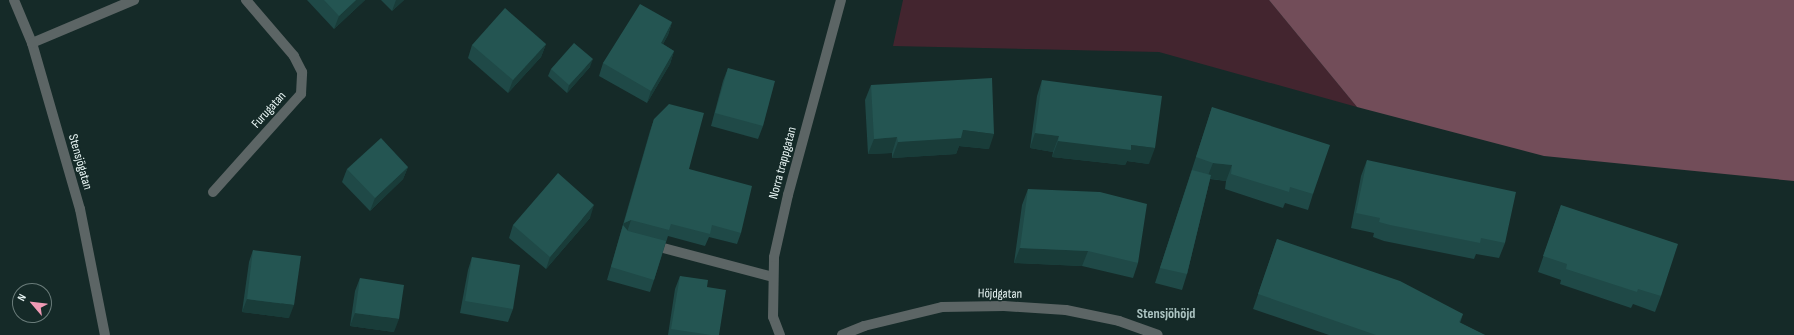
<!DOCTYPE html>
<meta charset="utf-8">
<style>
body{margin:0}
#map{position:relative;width:1794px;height:335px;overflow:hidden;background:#152a28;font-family:"Sofia Sans Condensed",sans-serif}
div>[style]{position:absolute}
.green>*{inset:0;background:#43252f}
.forest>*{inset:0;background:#724d59}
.minor>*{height:10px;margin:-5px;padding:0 5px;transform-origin:5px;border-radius:5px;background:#5c6565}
.wall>*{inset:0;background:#1f4947}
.shaded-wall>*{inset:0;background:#193c39}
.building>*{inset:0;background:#245552}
span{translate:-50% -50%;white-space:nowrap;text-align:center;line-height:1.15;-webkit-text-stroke:3px #152a28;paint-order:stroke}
.street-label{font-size:13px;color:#e9f6f5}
.neighbourhood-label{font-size:14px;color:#adc5c3;font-weight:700}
.north{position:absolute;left:12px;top:283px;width:40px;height:40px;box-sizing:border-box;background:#152a28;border:1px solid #6a7c7a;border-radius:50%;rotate:298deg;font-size:11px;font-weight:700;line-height:16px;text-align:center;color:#e9f6f5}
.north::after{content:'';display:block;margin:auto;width:14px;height:18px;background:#f09ab5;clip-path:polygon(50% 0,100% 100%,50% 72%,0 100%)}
</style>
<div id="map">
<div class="green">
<i style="clip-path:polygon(903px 0,1269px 0,1357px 107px,1159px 52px,893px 46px)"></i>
</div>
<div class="forest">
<i style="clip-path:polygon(1269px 0,1794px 0,1794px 181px,1544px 156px,1357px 107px)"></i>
</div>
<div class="minor">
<i style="left:14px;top:0;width:47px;rotate:67.3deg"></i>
<i style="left:32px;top:43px;width:173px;rotate:73.9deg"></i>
<i style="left:80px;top:209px;width:128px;rotate:78.8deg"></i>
<i style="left:32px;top:43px;width:111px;rotate:-22.9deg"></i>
<i style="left:213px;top:192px;width:132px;rotate:-48.1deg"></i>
<i style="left:301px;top:94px;width:22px;rotate:-87deg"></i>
<i style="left:302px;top:72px;width:18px;rotate:-117deg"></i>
<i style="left:294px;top:56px;width:74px;rotate:-130.6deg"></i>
<i style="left:652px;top:245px;width:125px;rotate:14.8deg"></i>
<i style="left:780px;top:335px;width:19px;rotate:-111deg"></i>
<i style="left:773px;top:317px;width:60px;rotate:-89deg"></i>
<i style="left:774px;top:257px;width:64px;rotate:-77.3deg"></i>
<i style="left:788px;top:195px;width:202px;rotate:-74.8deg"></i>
<i style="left:842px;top:335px;width:24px;rotate:-22deg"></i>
<i style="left:864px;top:326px;width:80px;rotate:-13.7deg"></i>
<i style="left:942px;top:307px;width:62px;rotate:-0.9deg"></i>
<i style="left:1004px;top:306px;width:62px;rotate:3.7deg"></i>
<i style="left:1066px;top:310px;width:54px;rotate:11.7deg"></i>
<i style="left:1119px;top:321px;width:41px;rotate:19.7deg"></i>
</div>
<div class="wall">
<i style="clip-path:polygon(307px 0,365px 0,334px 29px)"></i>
<i style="clip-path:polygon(381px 0,404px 0,392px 11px)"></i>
<i style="clip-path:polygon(672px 22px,668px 35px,663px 44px,674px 51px,670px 64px,647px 103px,599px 76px,603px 63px)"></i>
<i style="clip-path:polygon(546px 44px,541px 57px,508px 93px,468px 58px,472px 45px)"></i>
<i style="clip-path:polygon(590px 67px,567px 93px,548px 76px,551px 69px)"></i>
<i style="clip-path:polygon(728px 68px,763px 126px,758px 139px,711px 126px,723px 81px)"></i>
<i style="clip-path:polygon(1042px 80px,1149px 164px,1127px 161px,1125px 165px,1052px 157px,1053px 152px,1030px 148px,1037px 96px)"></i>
<i style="clip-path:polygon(871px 85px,989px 149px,959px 146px,956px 154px,892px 158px,892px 153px,868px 154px,865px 100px)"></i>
<i style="clip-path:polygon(1212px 107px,1313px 194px,1308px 210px,1285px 203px,1283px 208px,1225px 189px,1226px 181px,1210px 179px,1187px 274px,1182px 290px,1155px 283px,1207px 123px)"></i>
<i style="clip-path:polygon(654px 119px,689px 169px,741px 233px,737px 244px,709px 237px,705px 246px,668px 236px,654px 280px,650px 292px,607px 280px,650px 131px)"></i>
<i style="clip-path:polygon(1367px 160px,1505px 243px,1499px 258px,1476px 254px,1474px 259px,1384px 241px,1373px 237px,1374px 233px,1351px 228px,1361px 176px)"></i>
<i style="clip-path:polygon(408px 167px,403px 179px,370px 211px,342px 182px,347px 169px)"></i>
<i style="clip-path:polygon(1028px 189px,1138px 263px,1133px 278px,1082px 266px,1014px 263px,1022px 205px)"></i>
<i style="clip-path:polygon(1561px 205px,1661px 296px,1655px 312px,1633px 304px,1631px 308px,1560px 284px,1561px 280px,1538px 272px)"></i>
<i style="clip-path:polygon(590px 218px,546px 269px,509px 238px,513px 225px)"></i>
<i style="clip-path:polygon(1277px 239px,1463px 314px,1460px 323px,1485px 335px,1329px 335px,1253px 309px)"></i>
<i style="clip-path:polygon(253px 250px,289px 318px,242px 312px,249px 262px)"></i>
<i style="clip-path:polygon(472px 257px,513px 309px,508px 322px,460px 313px,468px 270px)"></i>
<i style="clip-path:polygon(680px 276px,707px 287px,719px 335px,668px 335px,675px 289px)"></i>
<i style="clip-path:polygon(360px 278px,394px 332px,350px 326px,355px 291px)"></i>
</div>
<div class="shaded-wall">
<i style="clip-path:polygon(356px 0,365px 0,334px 29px,339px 16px)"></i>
<i style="clip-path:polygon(396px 0,404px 0,392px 11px)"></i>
<i style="clip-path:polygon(672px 22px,668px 35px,656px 56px,661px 43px)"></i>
<i style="clip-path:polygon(546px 44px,541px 57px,508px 93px,513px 80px)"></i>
<i style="clip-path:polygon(674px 51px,670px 64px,647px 103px,651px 91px)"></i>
<i style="clip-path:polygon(593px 59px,590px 67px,567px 93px,569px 85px)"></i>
<i style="clip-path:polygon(963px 130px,994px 134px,989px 149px,959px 146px,956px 154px,892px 158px,898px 142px)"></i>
<i style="clip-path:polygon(1035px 133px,1059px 136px,1053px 152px,1030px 148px)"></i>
<i style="clip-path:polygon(897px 137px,892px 153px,868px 154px,874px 139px)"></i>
<i style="clip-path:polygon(1058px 141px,1131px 145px,1155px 148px,1149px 164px,1127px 161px,1125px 165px,1052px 157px)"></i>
<i style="clip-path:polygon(1213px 163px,1232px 165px,1226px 181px,1207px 178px)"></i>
<i style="clip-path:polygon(408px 167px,403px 179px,370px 211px,375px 198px)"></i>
<i style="clip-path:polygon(594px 205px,590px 218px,546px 269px,550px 257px)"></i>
<i style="clip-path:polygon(631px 220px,627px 232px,623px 225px,620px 235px,624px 223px)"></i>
<i style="clip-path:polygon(1020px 248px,1088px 251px,1082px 266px,1014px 263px)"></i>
<i style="clip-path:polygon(247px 299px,294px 305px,289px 318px,242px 312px)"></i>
<i style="clip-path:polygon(355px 313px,399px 319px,394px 332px,350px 326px)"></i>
</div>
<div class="building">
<i style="clip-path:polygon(324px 0,356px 0,339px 16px)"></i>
<i style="clip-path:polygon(640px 4px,672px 22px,661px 43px,674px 51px,651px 91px,603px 63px)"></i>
<i style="clip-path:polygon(505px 8px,546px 44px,513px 80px,472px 45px)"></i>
<i style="clip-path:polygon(574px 43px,593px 59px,569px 85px,551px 69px)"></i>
<i style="clip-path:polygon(728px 68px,775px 81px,763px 126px,715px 113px)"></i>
<i style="clip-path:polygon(992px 78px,994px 134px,963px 130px,961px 138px,898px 142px,897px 137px,874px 139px,871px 85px)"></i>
<i style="clip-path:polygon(1042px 80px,1162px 96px,1155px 148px,1131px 145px,1131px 150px,1058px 141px,1059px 136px,1035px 133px)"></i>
<i style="clip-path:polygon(669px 104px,704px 113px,689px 169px,752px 186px,741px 233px,712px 225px,710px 234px,671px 224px,669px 230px,631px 220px,624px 223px,654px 119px)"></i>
<i style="clip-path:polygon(1212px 107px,1330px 145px,1313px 194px,1290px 187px,1289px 192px,1231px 174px,1232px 165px,1213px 163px,1196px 157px)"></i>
<i style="clip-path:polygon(381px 138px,408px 167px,375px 198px,347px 169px)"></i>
<i style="clip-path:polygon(1367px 160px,1516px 192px,1505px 243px,1481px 238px,1480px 243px,1390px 225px,1379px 222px,1380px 218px,1356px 213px)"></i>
<i style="clip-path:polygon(1192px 170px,1211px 175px,1187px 274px,1160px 268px)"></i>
<i style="clip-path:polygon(558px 173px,594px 205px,550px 257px,513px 225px)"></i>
<i style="clip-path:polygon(1028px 189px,1100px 192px,1147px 204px,1138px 263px,1088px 251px,1020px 248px)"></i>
<i style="clip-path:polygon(1561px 205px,1678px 244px,1661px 296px,1638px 289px,1637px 292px,1566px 269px,1567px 264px,1543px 256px)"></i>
<i style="clip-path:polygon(623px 225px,628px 231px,666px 241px,654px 280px,611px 267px)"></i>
<i style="clip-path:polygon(1277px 239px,1400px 281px,1463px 314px,1459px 322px,1485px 335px,1376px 335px,1258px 294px)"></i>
<i style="clip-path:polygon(253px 250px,301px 256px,294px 305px,247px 299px)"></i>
<i style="clip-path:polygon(472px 257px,520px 265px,513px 309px,465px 301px)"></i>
<i style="clip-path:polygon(680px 276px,708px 280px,707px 287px,726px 290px,719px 335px,711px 335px,671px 329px)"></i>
<i style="clip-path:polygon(360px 278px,404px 285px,399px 319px,355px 313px)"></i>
</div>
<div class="street-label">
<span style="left:269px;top:110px;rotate:-48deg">Furugatan</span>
<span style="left:80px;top:162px;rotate:74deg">Stensjögatan</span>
<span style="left:783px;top:163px;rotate:-75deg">Norra trappgatan</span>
<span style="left:1000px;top:294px;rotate:1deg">Höjdgatan</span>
</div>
<div class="neighbourhood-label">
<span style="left:1166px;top:314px">Stensjöhöjd</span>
</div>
<div class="north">N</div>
</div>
